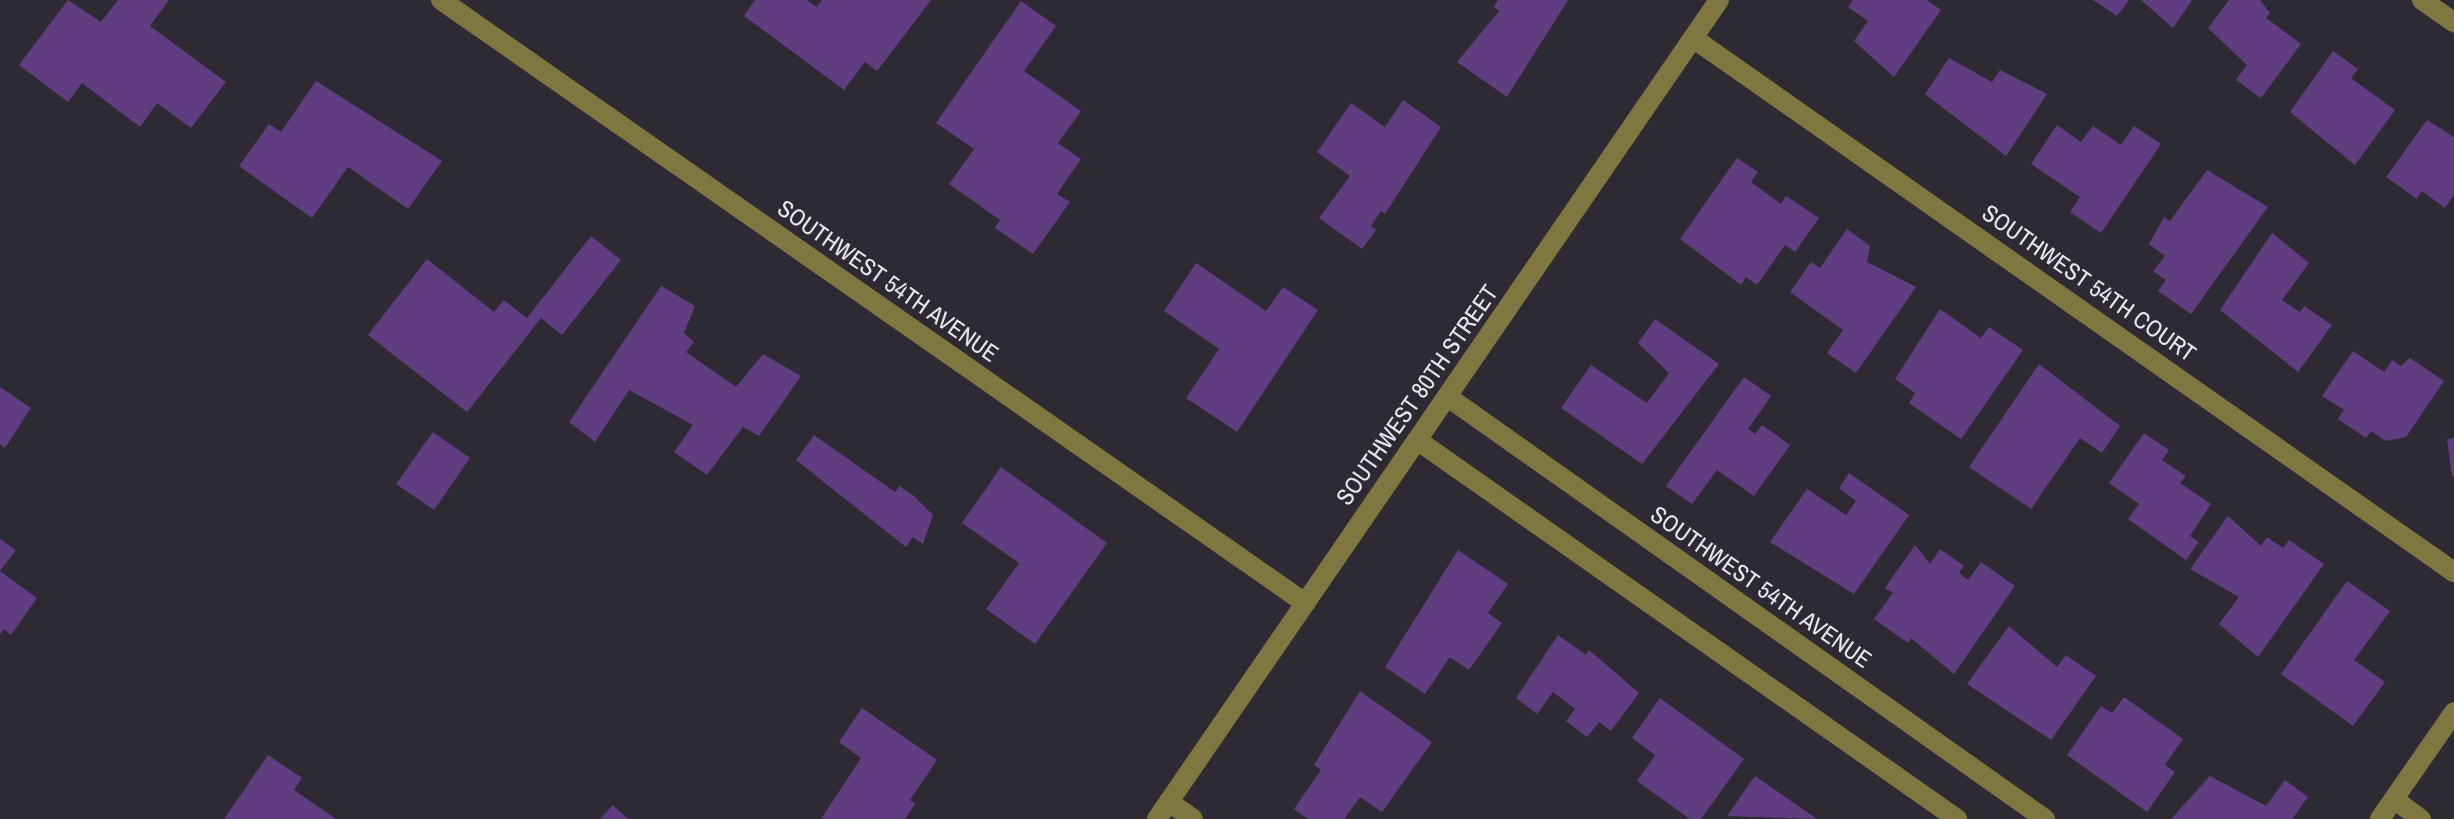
<!DOCTYPE html>
<style>
body{margin:0}
#map{position:relative;width:2454px;height:819px;overflow:hidden;background:#2e2a34;font-family:"Archivo Narrow",sans-serif}
div>[style]{position:absolute}
.building>*{inset:0;background:#603d81}
.minor>*{height:20px;margin:-10px;padding:0 10px;transform-origin:10px;border-radius:10px;background:#7e773f}
span{translate:-50% -50%;white-space:nowrap;text-align:center;line-height:1.15;-webkit-text-stroke:6px #2e2a34;paint-order:stroke}
.street-label{font-size:24px;color:#e9e6ed}
</style>
<div id="map">
<div class="building">
<i style="clip-path:polygon(68px 0,101px 22px,118px 0,169px 0,150px 26px,226px 82px,191px 128px,157px 103px,140px 127px,82px 83px,68px 102px,19px 65px)"></i>
<i style="clip-path:polygon(755px 0,807px 0,817px 7px,822px 0,931px 0,877px 71px,865px 62px,844px 90px,744px 16px)"></i>
<i style="clip-path:polygon(1498px 0,1568px 0,1507px 97px,1457px 62px,1499px 11px,1494px 7px)"></i>
<i style="clip-path:polygon(1853px 0,1927px 0,1941px 10px,1894px 77px,1854px 41px,1868px 21px,1848px 7px)"></i>
<i style="clip-path:polygon(2093px 0,2129px 0,2117px 16px)"></i>
<i style="clip-path:polygon(2141px 0,2192px 0,2173px 28px)"></i>
<i style="clip-path:polygon(2229px 0,2260px 0,2270px 13px,2266px 18px,2301px 44px,2261px 98px,2236px 80px,2247px 65px,2208px 28px)"></i>
<i style="clip-path:polygon(1021px 1px,1056px 26px,1024px 71px,1081px 111px,1058px 143px,1081px 159px,1057px 194px,1070px 202px,1033px 254px,995px 228px,1000px 220px,949px 184px,974px 149px,936px 123px)"></i>
<i style="clip-path:polygon(2333px 51px,2358px 69px,2351px 78px,2395px 110px,2355px 165px,2290px 112px)"></i>
<i style="clip-path:polygon(1949px 58px,1992px 82px,2000px 70px,2047px 94px,2006px 156px,1925px 94px)"></i>
<i style="clip-path:polygon(316px 81px,442px 161px,408px 209px,348px 167px,312px 218px,239px 166px,269px 124px,281px 132px)"></i>
<i style="clip-path:polygon(1403px 100px,1441px 127px,1385px 214px,1381px 211px,1371px 226px,1376px 230px,1362px 249px,1319px 218px,1350px 176px,1317px 152px,1351px 103px,1385px 127px)"></i>
<i style="clip-path:polygon(2427px 120px,2454px 137px,2454px 195px,2445px 208px,2422px 191px,2417px 199px,2386px 177px)"></i>
<i style="clip-path:polygon(2057px 125px,2081px 142px,2093px 126px,2121px 145px,2134px 126px,2161px 144px,2101px 233px,2070px 212px,2080px 197px,2031px 164px)"></i>
<i style="clip-path:polygon(1737px 158px,1758px 172px,1751px 182px,1781px 204px,1786px 196px,1819px 218px,1795px 252px,1785px 245px,1757px 285px,1746px 277px,1741px 285px,1680px 239px)"></i>
<i style="clip-path:polygon(2207px 170px,2268px 207px,2191px 314px,2158px 291px,2166px 280px,2153px 271px,2165px 256px,2149px 244px,2164px 217px,2170px 221px)"></i>
<i style="clip-path:polygon(1847px 229px,1870px 246px,1867px 262px,1916px 287px,1856px 373px,1827px 353px,1843px 330px,1790px 292px,1811px 262px,1820px 268px)"></i>
<i style="clip-path:polygon(2272px 233px,2309px 263px,2282px 300px,2300px 312px,2304px 306px,2332px 325px,2298px 372px,2220px 310px)"></i>
<i style="clip-path:polygon(591px 236px,621px 260px,562px 335px,541px 318px,467px 412px,368px 335px,427px 259px,494px 312px,504px 300px,527px 318px)"></i>
<i style="clip-path:polygon(1196px 263px,1266px 311px,1283px 287px,1318px 310px,1237px 432px,1186px 398px,1219px 349px,1164px 311px)"></i>
<i style="clip-path:polygon(661px 286px,695px 306px,684px 333px,694px 342px,686px 352px,736px 387px,763px 354px,801px 376px,759px 436px,743px 427px,707px 475px,674px 452px,693px 425px,629px 390px,595px 442px,569px 422px)"></i>
<i style="clip-path:polygon(1940px 309px,1981px 338px,1989px 327px,2023px 350px,1961px 439px,1909px 403px,1915px 393px,1895px 379px)"></i>
<i style="clip-path:polygon(1655px 319px,1719px 364px,1642px 464px,1561px 408px,1591px 365px,1647px 403px,1669px 373px,1638px 343px)"></i>
<i style="clip-path:polygon(2353px 351px,2384px 372px,2392px 360px,2401px 366px,2410px 358px,2444px 381px,2406px 437px,2386px 441px,2371px 431px,2366px 438px,2338px 419px,2344px 410px,2322px 396px)"></i>
<i style="clip-path:polygon(2039px 364px,2120px 426px,2102px 453px,2080px 438px,2031px 509px,1969px 467px)"></i>
<i style="clip-path:polygon(1744px 377px,1771px 396px,1748px 429px,1755px 434px,1762px 425px,1790px 445px,1754px 496px,1717px 470px,1692px 504px,1666px 486px)"></i>
<i style="clip-path:polygon(0 387px,31px 408px,5px 448px,0 444px)"></i>
<i style="clip-path:polygon(433px 432px,470px 458px,434px 510px,396px 484px)"></i>
<i style="clip-path:polygon(2144px 433px,2169px 450px,2162px 460px,2186px 476px,2180px 483px,2211px 504px,2190px 536px,2199px 542px,2186px 560px,2128px 519px,2139px 504px,2109px 483px)"></i>
<i style="clip-path:polygon(814px 435px,895px 492px,900px 486px,914px 496px,933px 515px,923px 544px,913px 537px,906px 547px,796px 460px)"></i>
<i style="clip-path:polygon(2454px 438px,2454px 476px,2452px 477px,2447px 439px)"></i>
<i style="clip-path:polygon(1001px 467px,1107px 543px,1035px 644px,986px 609px,1019px 563px,962px 523px)"></i>
<i style="clip-path:polygon(1849px 473px,1909px 515px,1854px 594px,1770px 542px,1807px 489px,1846px 515px,1856px 501px,1839px 488px)"></i>
<i style="clip-path:polygon(2228px 516px,2261px 546px,2267px 537px,2283px 548px,2289px 540px,2324px 564px,2258px 657px,2219px 624px,2239px 597px,2190px 569px)"></i>
<i style="clip-path:polygon(0 539px,16px 550px,0 571px)"></i>
<i style="clip-path:polygon(1915px 545px,1930px 564px,1940px 549px,1964px 566px,1959px 573px,1968px 580px,1981px 562px,2015px 586px,1954px 674px,1911px 638px,1908px 643px,1874px 619px,1893px 593px,1885px 588px)"></i>
<i style="clip-path:polygon(1458px 550px,1508px 584px,1488px 613px,1502px 623px,1469px 670px,1450px 657px,1425px 694px,1385px 667px)"></i>
<i style="clip-path:polygon(0 571px,37px 598px,11px 635px,4px 629px,0 635px)"></i>
<i style="clip-path:polygon(2347px 581px,2390px 611px,2354px 660px,2385px 682px,2353px 726px,2281px 674px)"></i>
<i style="clip-path:polygon(2009px 626px,2057px 667px,2066px 655px,2096px 676px,2051px 740px,1967px 684px)"></i>
<i style="clip-path:polygon(1558px 635px,1586px 655px,1589px 650px,1639px 693px,1611px 731px,1599px 722px,1587px 737px,1566px 721px,1575px 709px,1553px 692px,1537px 714px,1516px 698px)"></i>
<i style="clip-path:polygon(1360px 691px,1432px 742px,1382px 812px,1360px 797px,1344px 819px,1308px 819px,1294px 809px,1321px 770px,1314px 765px)"></i>
<i style="clip-path:polygon(2124px 697px,2183px 739px,2165px 765px,2175px 772px,2147px 812px,2067px 755px,2101px 706px,2112px 713px)"></i>
<i style="clip-path:polygon(1660px 698px,1744px 759px,1701px 819px,1690px 819px,1637px 781px,1655px 755px,1632px 738px)"></i>
<i style="clip-path:polygon(862px 708px,937px 760px,910px 800px,915px 804px,905px 819px,821px 819px,861px 758px,839px 742px)"></i>
<i style="clip-path:polygon(268px 755px,302px 778px,294px 790px,336px 819px,224px 819px)"></i>
<i style="clip-path:polygon(1755px 776px,1817px 819px,1727px 816px)"></i>
<i style="clip-path:polygon(2210px 776px,2266px 806px,2285px 780px,2308px 797px,2292px 819px,2171px 819px)"></i>
<i style="clip-path:polygon(613px 805px,628px 819px,600px 819px)"></i>
</div>
<div class="minor">
<i style="left:441px;top:0;width:1054px;rotate:34.91deg"></i>
<i style="left:2422px;top:0;width:39px;rotate:35deg"></i>
<i style="left:1693px;top:38px;width:930px;rotate:35.06deg"></i>
<i style="left:1448px;top:397px;width:731px;rotate:35.26deg"></i>
<i style="left:1417px;top:440px;width:660px;rotate:35.06deg"></i>
<i style="left:2394px;top:799px;width:34px;rotate:37deg"></i>
<i style="left:1169px;top:802px;width:29px;rotate:35deg"></i>
<i style="left:1157px;top:819px;width:993px;rotate:-55.54deg"></i>
<i style="left:2380px;top:819px;width:130px;rotate:-55.3deg"></i>
</div>
<div class="street-label">
<span style="left:888px;top:281px;rotate:35deg">SOUTHWEST 54TH AVENUE</span>
<span style="left:2089px;top:283px;rotate:35deg">SOUTHWEST 54TH COURT</span>
<span style="left:1417px;top:395px;rotate:-55deg">SOUTHWEST 80TH STREET</span>
<span style="left:1761px;top:587px;rotate:35deg">SOUTHWEST 54TH AVENUE</span>
</div>
</div>
